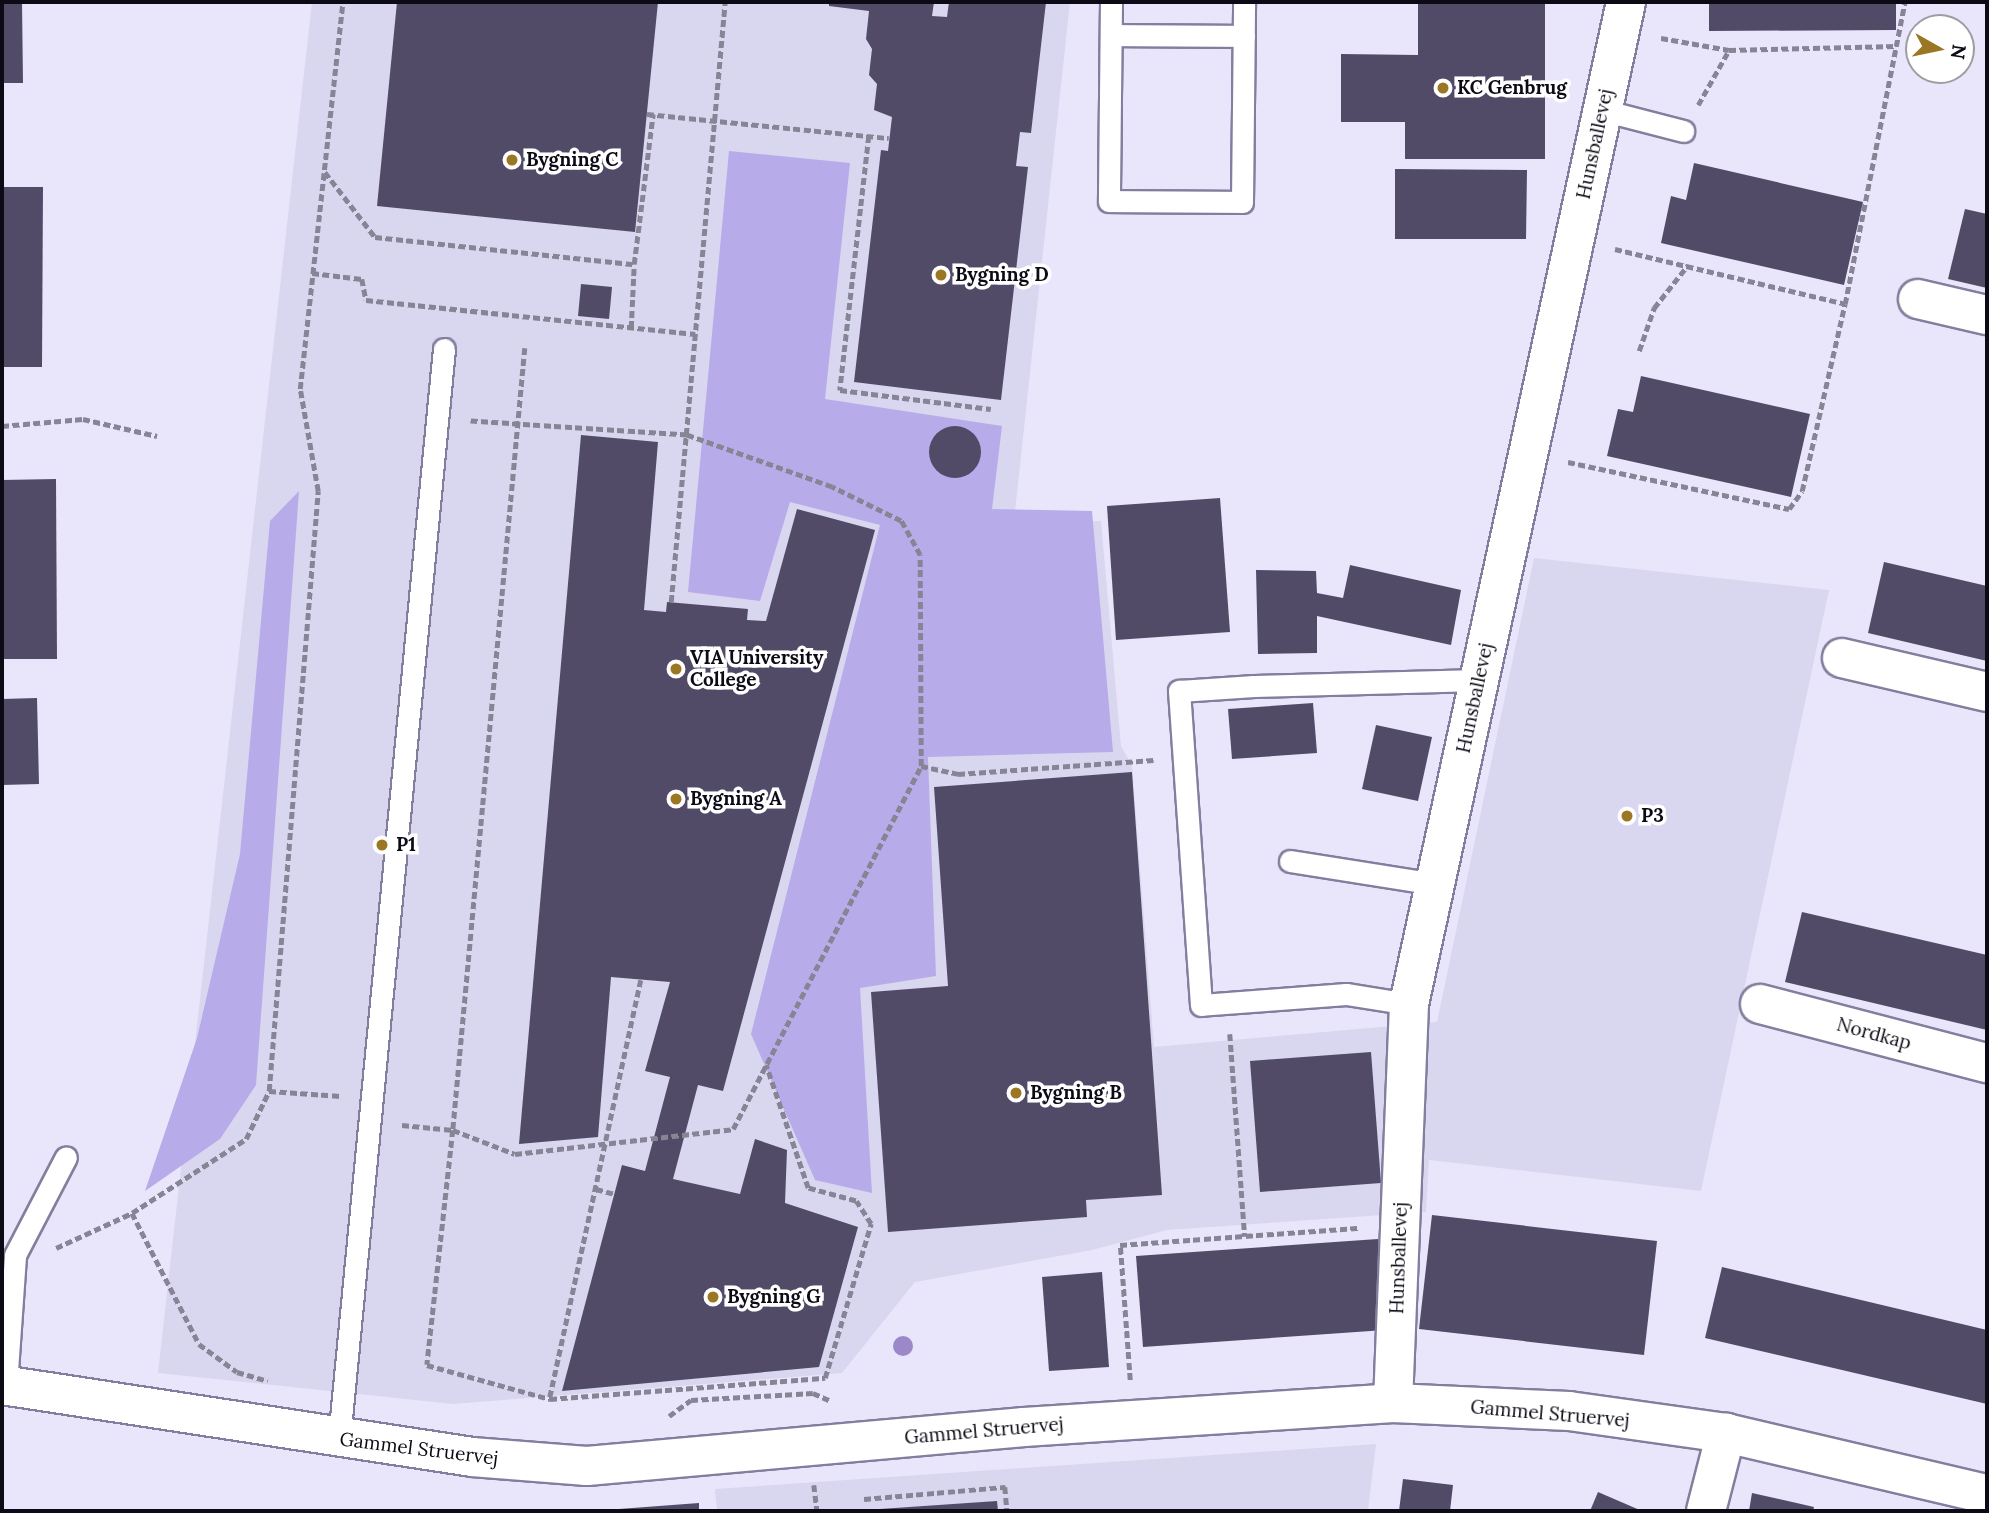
<!DOCTYPE html>
<style>
body{margin:0}
#map{position:relative;width:1989px;height:1513px;overflow:hidden;background:#e9e6fb;font-family:Lora,serif}
div>[style]{position:absolute}
.built>*{inset:0;background:#d9d6ef}
.green>*{inset:0;background:#b8abea}
.building>*{inset:0;background:#514b68}
.round{border-radius:50%}
.path>*{height:4.5px;margin-top:-2.25px;transform-origin:0;background:repeating-linear-gradient(90deg,#878595 0 7px,transparent 0 10.5px)}
.roads{filter:drop-shadow(2px 0 #847e9e) drop-shadow(-2px 0 #847e9e) drop-shadow(0 2px #847e9e) drop-shadow(0 -2px #847e9e)}
.lane>*{height:21px;margin:-10.5px;padding:0 10.5px;transform-origin:10.5px;border-radius:10.5px;background:#fff}
.street>*{height:38px;margin:-19px;padding:0 19px;transform-origin:19px;border-radius:19px;background:#fff}
.trees>*{width:20px;height:20px;margin:-10px;border-radius:50%;background:#9a88c9}
.dots>*{width:19px;height:19px;translate:-50% -50%;box-sizing:border-box;border:4px solid #fff;border-radius:50%}
span{translate:-50% -50%;white-space:nowrap;text-align:center;line-height:1.15;-webkit-text-stroke:7px #fff;paint-order:stroke}
.poi-label{font-size:19px;color:#0c0a15;font-weight:700}
.left{translate:0 -50%;text-align:left}
.street-label{font-size:19px;color:#0c0a15}
.frame{position:absolute;inset:0;border:4px solid #0c0a15;pointer-events:none}
.north{position:absolute;left:1905px;top:14px;width:70px;height:70px;box-sizing:border-box;background:#fff;border:2px solid #9e9da1;border-radius:50%;rotate:99deg;font-size:19px;font-weight:700;line-height:28px;text-align:center;color:#0c0a15}
.north::after{content:'';display:block;margin:auto;width:24px;height:32px;background:#9c7723;clip-path:polygon(50% 0,100% 100%,50% 72%,0 100%)}
</style>
<div id="map">
<div class="built">
<i style="clip-path:polygon(312px 2px,1070px 2px,1014px 521px,1101px 521px,1121px 746px,1132px 766px,1154px 1047px,1437px 1022px,1534px 558px,1829px 590px,1701px 1191px,1429px 1160px,1426px 1212px,1167px 1230px,1092px 1250px,915px 1282px,842px 1373px,453px 1404px,158px 1373px)"></i>
<i style="clip-path:polygon(1376px 1444px,1368px 1511px,717px 1511px,715px 1489px)"></i>
</div>
<div class="green">
<i style="clip-path:polygon(729px 151px,850px 163px,825px 399px,1002px 426px,992px 509px,1092px 511px,1113px 752px,928px 757px,936px 976px,860px 988px,872px 1193px,815px 1180px,751px 1034px,880px 525px,790px 502px,760px 601px,688px 592px)"></i>
<i style="clip-path:polygon(299px 491px,256px 1085px,220px 1139px,145px 1191px,197px 1038px,240px 854px,270px 521px)"></i>
</div>
<div class="building">
<i style="clip-path:polygon(2px 2px,22px 2px,23px 83px,2px 83px)"></i>
<i style="clip-path:polygon(397px 2px,658px 2px,635px 232px,377px 206px)"></i>
<i style="clip-path:polygon(829px 2px,934px 2px,932px 16px,947px 17px,949px 2px,1046px 2px,1031px 133px,1020px 132px,1016px 166px,1028px 167px,1001px 400px,854px 382px,881px 150px,888px 151px,892px 117px,874px 110px,877px 84px,869px 75px,872px 49px,866px 39px,869px 11px,829px 6px)"></i>
<i style="clip-path:polygon(1418px 2px,1545px 2px,1545px 159px,1405px 159px,1405px 122px,1341px 122px,1341px 54px,1418px 55px)"></i>
<i style="clip-path:polygon(1709px 2px,1896px 2px,1896px 30px,1709px 31px)"></i>
<i style="clip-path:polygon(1694px 163px,1863px 202px,1844px 285px,1661px 243px,1671px 196px,1686px 200px)"></i>
<i style="clip-path:polygon(1395px 169px,1527px 170px,1526px 239px,1395px 239px)"></i>
<i style="clip-path:polygon(2px 187px,43px 187px,42px 367px,2px 367px)"></i>
<i style="clip-path:polygon(1965px 209px,1987px 214px,1987px 288px,1948px 279px)"></i>
<i style="clip-path:polygon(581px 284px,612px 287px,609px 319px,578px 316px)"></i>
<i style="clip-path:polygon(1641px 376px,1810px 414px,1791px 497px,1607px 456px,1618px 409px,1633px 412px)"></i>
<i class="round" style="left:929px;top:426px;width:52px;height:52px"></i>
<i style="clip-path:polygon(581px 435px,658px 442px,644px 610px,666px 612px,667px 602px,748px 609px,747px 620px,766px 621px,797px 509px,875px 530px,723px 1091px,698px 1085px,673px 1179px,740px 1194px,755px 1139px,787px 1150px,785px 1203px,858px 1227px,819px 1367px,562px 1391px,622px 1165px,645px 1171px,670px 1077px,645px 1071px,670px 982px,611px 977px,598px 1137px,519px 1144px)"></i>
<i style="clip-path:polygon(56px 479px,57px 659px,2px 659px,2px 480px)"></i>
<i style="clip-path:polygon(1220px 498px,1230px 632px,1116px 640px,1107px 506px)"></i>
<i style="clip-path:polygon(1884px 562px,1987px 586px,1987px 661px,1868px 633px)"></i>
<i style="clip-path:polygon(1350px 565px,1461px 590px,1451px 645px,1317px 616px,1317px 653px,1258px 654px,1256px 570px,1316px 571px,1317px 593px,1343px 598px)"></i>
<i style="clip-path:polygon(37px 698px,39px 784px,2px 785px,2px 699px)"></i>
<i style="clip-path:polygon(1313px 703px,1317px 753px,1232px 759px,1228px 709px)"></i>
<i style="clip-path:polygon(1376px 725px,1432px 737px,1418px 801px,1362px 789px)"></i>
<i style="clip-path:polygon(1132px 772px,1162px 1195px,1086px 1200px,1087px 1217px,888px 1232px,871px 992px,948px 986px,934px 787px)"></i>
<i style="clip-path:polygon(1802px 912px,1987px 955px,1987px 1030px,1785px 982px)"></i>
<i style="clip-path:polygon(1371px 1052px,1381px 1183px,1260px 1192px,1250px 1061px)"></i>
<i style="clip-path:polygon(1432px 1215px,1657px 1241px,1644px 1355px,1419px 1329px)"></i>
<i style="clip-path:polygon(1378px 1239px,1385px 1330px,1143px 1347px,1136px 1256px)"></i>
<i style="clip-path:polygon(1722px 1267px,1987px 1330px,1987px 1404px,1705px 1338px)"></i>
<i style="clip-path:polygon(1102px 1272px,1109px 1367px,1049px 1371px,1042px 1277px)"></i>
<i style="clip-path:polygon(1403px 1479px,1453px 1485px,1450px 1511px,1399px 1511px)"></i>
<i style="clip-path:polygon(1598px 1492px,1642px 1511px,1590px 1511px)"></i>
<i style="clip-path:polygon(1752px 1493px,1814px 1507px,1813px 1511px,1749px 1511px)"></i>
<i style="clip-path:polygon(997px 1501px,998px 1511px,880px 1511px,880px 1509px)"></i>
<i style="clip-path:polygon(699px 1503px,699px 1511px,619px 1511px,619px 1509px)"></i>
</div>
<div class="path">
<i style="left:1661px;top:38px;width:69px;rotate:10deg"></i>
<i style="left:1729px;top:50px;width:168px;rotate:-1.4deg"></i>
<i style="left:1698px;top:105px;width:63px;rotate:-60.6deg"></i>
<i style="left:647px;top:114px;width:243px;rotate:5.7deg"></i>
<i style="left:869px;top:136px;width:256px;rotate:96.5deg"></i>
<i style="left:840px;top:390px;width:152px;rotate:7.2deg"></i>
<i style="left:325px;top:172px;width:82px;rotate:52.4deg"></i>
<i style="left:375px;top:237px;width:260px;rotate:6deg"></i>
<i style="left:1615px;top:249px;width:236px;rotate:13.4deg"></i>
<i style="left:312px;top:273px;width:50px;rotate:6.8deg"></i>
<i style="left:362px;top:279px;width:21px;rotate:79deg"></i>
<i style="left:366px;top:300px;width:331px;rotate:5.9deg"></i>
<i style="left:631px;top:328px;width:64px;rotate:-87.3deg"></i>
<i style="left:634px;top:264px;width:151px;rotate:-82.8deg"></i>
<i style="left:525px;top:348px;width:785px;rotate:95.26deg"></i>
<i style="left:453px;top:1130px;width:236px;rotate:96.3deg"></i>
<i style="left:427px;top:1365px;width:128px;rotate:15.5deg"></i>
<i style="left:1639px;top:351px;width:46px;rotate:-70.8deg"></i>
<i style="left:1654px;top:308px;width:55px;rotate:-51.7deg"></i>
<i style="left:2px;top:426px;width:81px;rotate:-4.9deg"></i>
<i style="left:83px;top:419px;width:76px;rotate:12.9deg"></i>
<i style="left:1568px;top:462px;width:226px;rotate:12deg"></i>
<i style="left:1789px;top:509px;width:22px;rotate:-54deg"></i>
<i style="left:1802px;top:491px;width:192px;rotate:-77.1deg"></i>
<i style="left:1845px;top:304px;width:308px;rotate:-78.8deg"></i>
<i style="left:671px;top:602px;width:602px;rotate:-84.86deg"></i>
<i style="left:921px;top:766px;width:38px;rotate:12deg"></i>
<i style="left:958px;top:774px;width:196px;rotate:-4.1deg"></i>
<i style="left:641px;top:980px;width:429px;rotate:102.3deg"></i>
<i style="left:550px;top:1399px;width:276px;rotate:-4.4deg"></i>
<i style="left:825px;top:1378px;width:161px;rotate:-73.4deg"></i>
<i style="left:871px;top:1224px;width:27px;rotate:-123deg"></i>
<i style="left:856px;top:1201px;width:50px;rotate:-164.8deg"></i>
<i style="left:808px;top:1188px;width:130px;rotate:-108.9deg"></i>
<i style="left:1230px;top:1034px;width:203px;rotate:85.8deg"></i>
<i style="left:269px;top:1091px;width:72px;rotate:4deg"></i>
<i style="left:402px;top:1125px;width:51px;rotate:5.6deg"></i>
<i style="left:453px;top:1130px;width:66px;rotate:21.2deg"></i>
<i style="left:515px;top:1154px;width:219px;rotate:-6.5deg"></i>
<i style="left:733px;top:1129px;width:409px;rotate:-62.6deg"></i>
<i style="left:921px;top:766px;width:211px;rotate:-90.3deg"></i>
<i style="left:920px;top:555px;width:39px;rotate:-119deg"></i>
<i style="left:901px;top:521px;width:77px;rotate:-153.8deg"></i>
<i style="left:832px;top:487px;width:154px;rotate:-160.3deg"></i>
<i style="left:687px;top:435px;width:217px;rotate:-176.3deg"></i>
<i style="left:596px;top:1189px;width:20px;rotate:15deg"></i>
<i style="left:132px;top:1213px;width:147px;rotate:62.9deg"></i>
<i style="left:199px;top:1344px;width:47px;rotate:36.4deg"></i>
<i style="left:237px;top:1372px;width:32px;rotate:16deg"></i>
<i style="left:56px;top:1248px;width:84px;rotate:-24.7deg"></i>
<i style="left:132px;top:1213px;width:136px;rotate:-33deg"></i>
<i style="left:246px;top:1139px;width:53px;rotate:-64.4deg"></i>
<i style="left:269px;top:1091px;width:602px;rotate:-85.33deg"></i>
<i style="left:318px;top:491px;width:104px;rotate:-100deg"></i>
<i style="left:300px;top:389px;width:389px;rotate:-83.7deg"></i>
<i style="left:1130px;top:1380px;width:135px;rotate:-94.2deg"></i>
<i style="left:1120px;top:1245px;width:241px;rotate:-4.1deg"></i>
<i style="left:669px;top:1416px;width:27px;rotate:-36deg"></i>
<i style="left:691px;top:1400px;width:122px;rotate:-3.3deg"></i>
<i style="left:813px;top:1393px;width:20px;rotate:24deg"></i>
<i style="left:814px;top:1485px;width:26px;rotate:83deg"></i>
<i style="left:864px;top:1499px;width:142px;rotate:-4.9deg"></i>
<i style="left:1005px;top:1487px;width:24px;rotate:85deg"></i>
</div>
<div class="roads">
<div class="lane">
<i style="left:1111px;top:2px;width:199px;rotate:90.6deg"></i>
<i style="left:1109px;top:201px;width:133px;rotate:0.4deg"></i>
<i style="left:1242px;top:202px;width:200px;rotate:-89.4deg"></i>
<i style="left:1111px;top:35px;width:133px;rotate:0.4deg"></i>
<i style="left:1602px;top:110px;width:84px;rotate:14.5deg"></i>
<i style="left:1290px;top:861px;width:147px;rotate:9deg"></i>
<i style="left:1409px;top:1004px;width:64px;rotate:-171deg"></i>
<i style="left:1346px;top:994px;width:145px;rotate:175.7deg"></i>
<i style="left:1201px;top:1005px;width:315px;rotate:-94deg"></i>
<i style="left:1179px;top:691px;width:75px;rotate:-3.8deg"></i>
<i style="left:1254px;top:686px;width:225px;rotate:-1.5deg"></i>
<i style="left:6px;top:1385px;width:130px;rotate:-86deg"></i>
<i style="left:15px;top:1255px;width:110px;rotate:-62.5deg"></i>
<i style="left:339px;top:1439px;width:1095px;rotate:-84.5deg"></i>
</div>
<div class="street">
<i style="left:1918px;top:299px;width:71px;rotate:13.1deg"></i>
<i style="left:1842px;top:658px;width:149px;rotate:13.2deg"></i>
<i style="left:1760px;top:1004px;width:235px;rotate:14.6deg"></i>
<i style="left:2px;top:1385px;width:475px;rotate:8.7deg"></i>
<i style="left:472px;top:1457px;width:115px;rotate:4.5deg"></i>
<i style="left:587px;top:1466px;width:439px;rotate:-5.1deg"></i>
<i style="left:1024px;top:1427px;width:370px;rotate:-3.7deg"></i>
<i style="left:1393px;top:1403px;width:176px;rotate:2.6deg"></i>
<i style="left:1569px;top:1411px;width:159px;rotate:8deg"></i>
<i style="left:1726px;top:1433px;width:268px;rotate:13.2deg"></i>
<i style="left:1393px;top:1403px;width:399px;rotate:-87.7deg"></i>
<i style="left:1409px;top:1004px;width:1025px;rotate:-77.78deg"></i>
<i style="left:1706px;top:1511px;width:81px;rotate:-75.6deg"></i>
</div>
</div>
<div class="trees">
<i style="left:903px;top:1346px"></i>
</div>
<div class="dots">
<i style="left:1443px;top:88px;background:#9c7723"></i>
<i style="left:512px;top:160px;background:#9c7723"></i>
<i style="left:941px;top:275px;background:#9c7723"></i>
<i style="left:676px;top:669px;background:#9c7723"></i>
<i style="left:676px;top:799px;background:#9c7723"></i>
<i style="left:1627px;top:816px;background:#9c7723"></i>
<i style="left:382px;top:845px;background:#9c7723"></i>
<i style="left:1016px;top:1093px;background:#9c7723"></i>
<i style="left:713px;top:1297px;background:#9c7723"></i>
</div>
<div class="poi-label">
<span class="left" style="left:1457px;top:88px">KC Genbrug</span>
<span class="left" style="left:526px;top:160px">Bygning C</span>
<span class="left" style="left:955px;top:275px">Bygning D</span>
<span class="left" style="left:690px;top:669px">VIA University<br>College</span>
<span class="left" style="left:690px;top:799px">Bygning A</span>
<span class="left" style="left:1641px;top:816px">P3</span>
<span class="left" style="left:396px;top:845px">P1</span>
<span class="left" style="left:1030px;top:1093px">Bygning B</span>
<span class="left" style="left:727px;top:1297px">Bygning G</span>
</div>
<div class="street-label">
<span style="left:1595px;top:144px;rotate:-78deg">Hunsballevej</span>
<span style="left:1475px;top:698px;rotate:-78deg">Hunsballevej</span>
<span style="left:1874px;top:1034px;rotate:15deg">Nordkap</span>
<span style="left:1399px;top:1258px;rotate:-88deg">Hunsballevej</span>
<span style="left:1550px;top:1414px;rotate:5deg">Gammel Struervej</span>
<span style="left:984px;top:1431px;rotate:-5deg">Gammel Struervej</span>
<span style="left:419px;top:1449px;rotate:7deg">Gammel Struervej</span>
</div>
<div class="frame"></div>
<div class="north">N</div>
</div>
